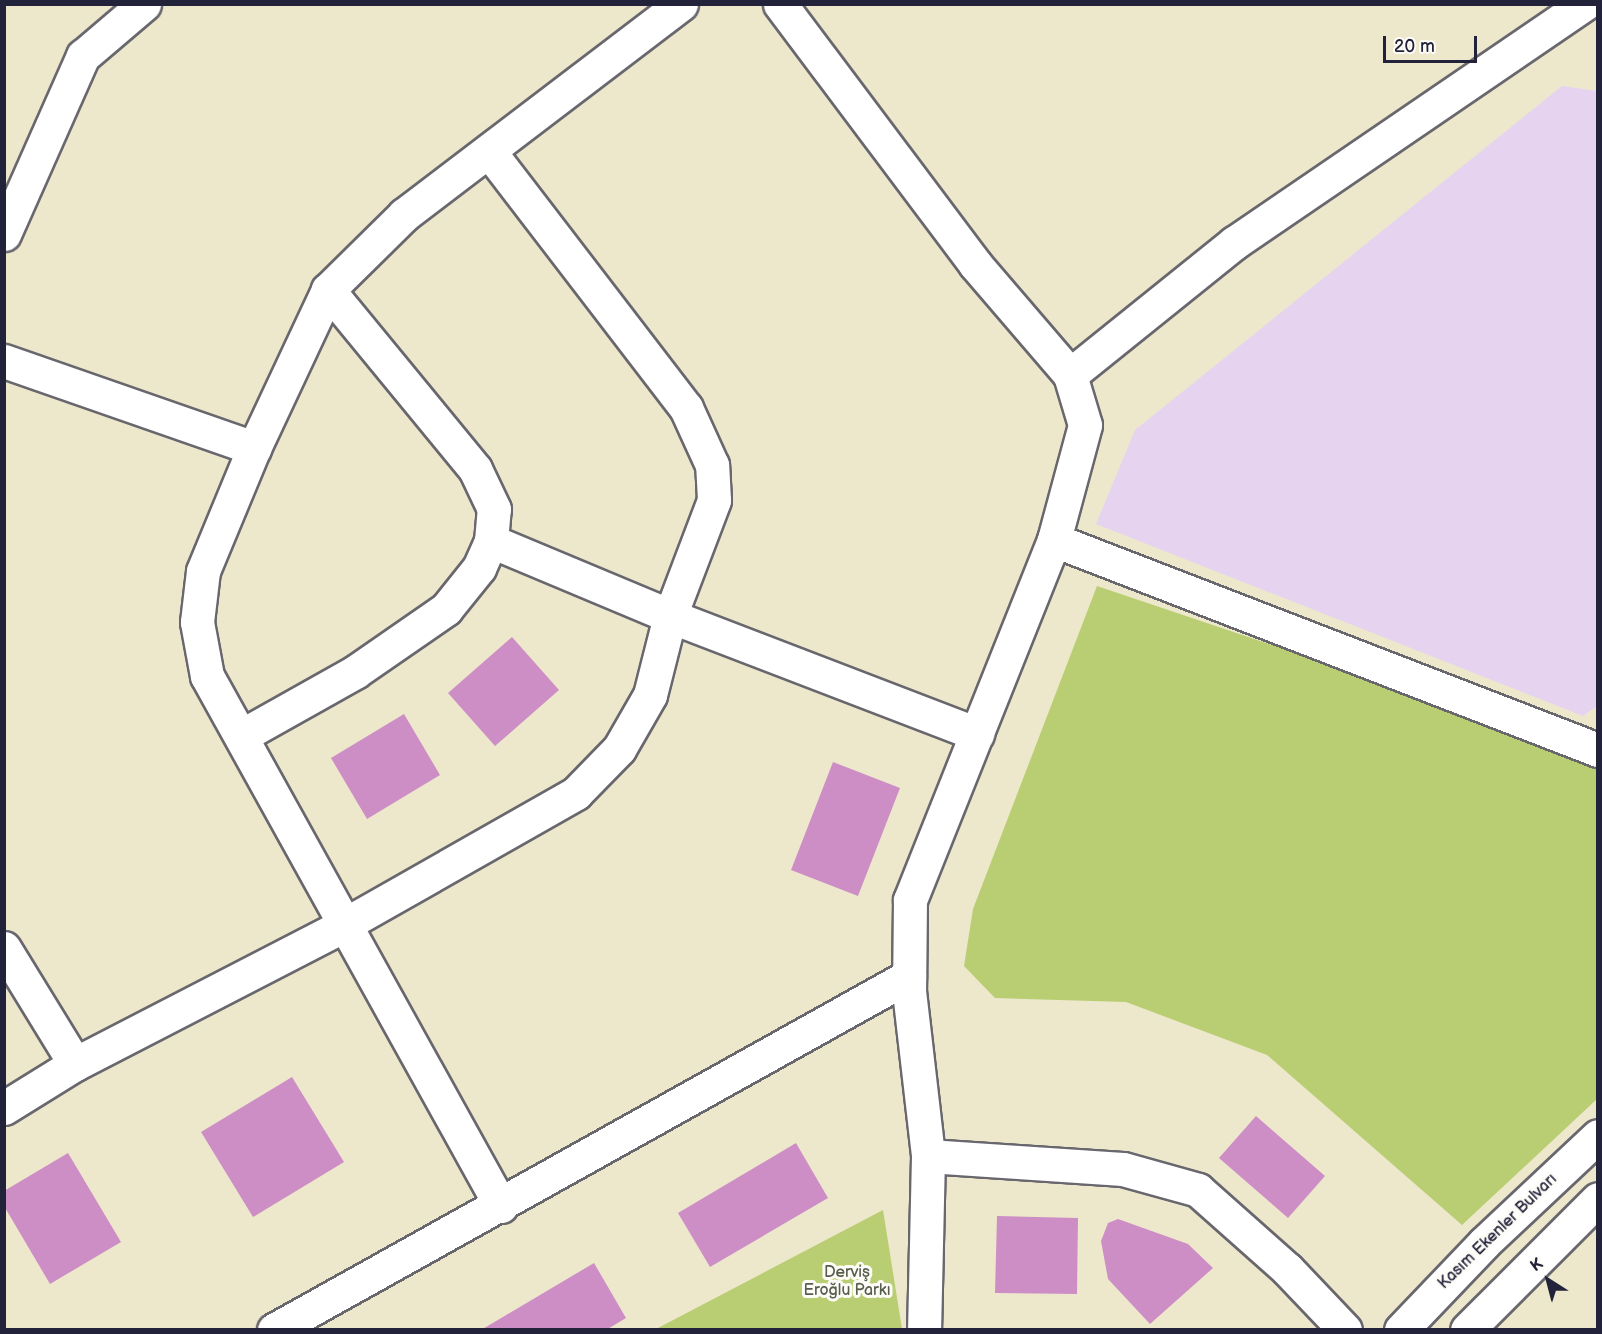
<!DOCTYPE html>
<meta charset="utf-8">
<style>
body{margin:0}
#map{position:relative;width:1602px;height:1334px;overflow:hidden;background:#ede8cc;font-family:"Balsamiq Sans",sans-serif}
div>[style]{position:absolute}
.built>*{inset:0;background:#e6d3f0}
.green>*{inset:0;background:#b9ce72}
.building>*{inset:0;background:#cd8ec6}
.roads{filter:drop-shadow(2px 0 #69676e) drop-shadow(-2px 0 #69676e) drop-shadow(0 2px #69676e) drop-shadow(0 -2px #69676e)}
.minor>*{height:33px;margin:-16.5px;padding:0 16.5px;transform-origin:16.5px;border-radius:16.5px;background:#fff}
.tertiary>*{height:33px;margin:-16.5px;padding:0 16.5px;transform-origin:16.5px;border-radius:16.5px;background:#fff}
span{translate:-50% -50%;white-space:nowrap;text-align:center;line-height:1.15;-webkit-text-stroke:6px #fdfcf7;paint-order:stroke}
.street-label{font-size:16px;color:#22223b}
.park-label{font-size:16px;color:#575e4e}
.frame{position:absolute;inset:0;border:6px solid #22223b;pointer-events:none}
.north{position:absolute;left:1518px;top:1250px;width:60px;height:60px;-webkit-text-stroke:4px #fdfcf7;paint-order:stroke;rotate:324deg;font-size:16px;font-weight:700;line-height:24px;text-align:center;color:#22223b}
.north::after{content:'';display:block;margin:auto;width:21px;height:27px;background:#22223b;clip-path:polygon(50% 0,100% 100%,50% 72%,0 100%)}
.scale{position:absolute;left:1383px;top:36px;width:94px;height:27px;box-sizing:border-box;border:3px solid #22223b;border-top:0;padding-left:8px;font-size:18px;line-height:21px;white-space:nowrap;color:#22223b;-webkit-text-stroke:4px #fdfcf7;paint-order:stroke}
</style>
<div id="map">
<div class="built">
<i style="clip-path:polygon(1562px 86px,1597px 91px,1597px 706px,1583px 716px,1096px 524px,1135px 430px)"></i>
</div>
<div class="green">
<i style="clip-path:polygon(1097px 586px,1441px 702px,1597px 768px,1597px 1099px,1462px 1225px,1267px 1055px,1126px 1002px,995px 998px,964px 966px,973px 909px)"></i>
<i style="clip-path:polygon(883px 1210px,902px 1329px,656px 1329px)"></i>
</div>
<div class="building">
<i style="clip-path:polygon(512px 637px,559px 690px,495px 746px,448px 693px)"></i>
<i style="clip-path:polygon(404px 714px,440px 775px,367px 819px,331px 758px)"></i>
<i style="clip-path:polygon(833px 762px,900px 788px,858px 896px,791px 870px)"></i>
<i style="clip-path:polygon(292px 1077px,344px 1162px,253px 1217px,201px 1132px)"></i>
<i style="clip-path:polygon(1256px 1116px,1325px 1176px,1288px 1218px,1219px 1158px)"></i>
<i style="clip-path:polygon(796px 1143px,828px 1198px,710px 1267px,678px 1213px)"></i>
<i style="clip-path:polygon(68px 1153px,121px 1242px,50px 1284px,4px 1206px,4px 1191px)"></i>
<i style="clip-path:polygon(997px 1216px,1078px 1218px,1077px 1294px,995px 1293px)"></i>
<i style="clip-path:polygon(1118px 1219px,1188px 1244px,1213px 1268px,1150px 1324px,1108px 1279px,1101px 1241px,1108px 1223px)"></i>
<i style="clip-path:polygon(594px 1263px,626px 1318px,606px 1330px,481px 1330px)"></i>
</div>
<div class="roads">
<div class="minor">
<i style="left:780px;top:4px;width:325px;rotate:53.1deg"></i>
<i style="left:975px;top:264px;width:146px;rotate:49.4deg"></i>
<i style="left:1070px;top:375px;width:52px;rotate:73.3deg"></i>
<i style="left:1085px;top:425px;width:119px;rotate:105.1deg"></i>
<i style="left:1054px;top:540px;width:388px;rotate:111.8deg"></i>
<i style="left:910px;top:900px;width:91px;rotate:90.6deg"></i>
<i style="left:909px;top:991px;width:166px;rotate:83.4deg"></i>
<i style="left:928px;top:1156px;width:174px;rotate:91.3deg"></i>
<i style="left:4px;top:234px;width:195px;rotate:-66.1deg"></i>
<i style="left:83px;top:56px;width:80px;rotate:-40.4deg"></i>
<i style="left:4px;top:361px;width:265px;rotate:19.2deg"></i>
<i style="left:1070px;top:375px;width:211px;rotate:-38.8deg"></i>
<i style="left:1234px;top:243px;width:425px;rotate:-34.3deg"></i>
<i style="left:1054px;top:540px;width:583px;rotate:21.11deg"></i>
<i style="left:491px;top:541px;width:194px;rotate:22.7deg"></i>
<i style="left:670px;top:616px;width:329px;rotate:21deg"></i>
<i style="left:241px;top:736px;width:131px;rotate:-29.3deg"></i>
<i style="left:355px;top:672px;width:111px;rotate:-34.7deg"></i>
<i style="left:446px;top:609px;width:53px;rotate:-51.2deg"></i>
<i style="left:479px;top:568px;width:30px;rotate:-66deg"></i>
<i style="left:491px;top:541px;width:32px;rotate:-85deg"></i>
<i style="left:494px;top:509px;width:44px;rotate:-115.4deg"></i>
<i style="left:475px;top:469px;width:232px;rotate:-129.4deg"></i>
<i style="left:4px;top:948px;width:136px;rotate:58.5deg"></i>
<i style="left:4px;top:1108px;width:84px;rotate:-31.8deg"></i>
<i style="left:75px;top:1064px;width:303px;rotate:-27.3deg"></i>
<i style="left:344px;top:925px;width:267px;rotate:-29.6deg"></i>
<i style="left:576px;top:793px;width:62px;rotate:-45.7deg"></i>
<i style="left:619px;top:749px;width:62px;rotate:-60.1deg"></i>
<i style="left:650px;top:695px;width:81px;rotate:-75.8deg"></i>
<i style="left:670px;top:616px;width:124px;rotate:-69.2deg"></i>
<i style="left:714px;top:500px;width:35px;rotate:-93deg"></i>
<i style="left:712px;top:465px;width:63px;rotate:-114.5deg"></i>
<i style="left:686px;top:408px;width:324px;rotate:-127.5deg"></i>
<i style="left:928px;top:1156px;width:195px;rotate:3.8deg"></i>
<i style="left:1123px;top:1169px;width:78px;rotate:15.6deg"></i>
<i style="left:1198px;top:1190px;width:119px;rotate:41.6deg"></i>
<i style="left:1287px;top:1269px;width:84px;rotate:46.4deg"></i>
<i style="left:501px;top:1206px;width:606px;rotate:-119.02deg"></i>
<i style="left:207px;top:676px;width:55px;rotate:-100.5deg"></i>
<i style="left:197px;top:622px;width:51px;rotate:-83.3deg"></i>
<i style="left:203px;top:571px;width:133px;rotate:-67.5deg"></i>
<i style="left:254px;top:448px;width:174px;rotate:-64.9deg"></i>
<i style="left:328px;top:290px;width:107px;rotate:-44.6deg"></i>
<i style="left:404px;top:215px;width:348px;rotate:-37.3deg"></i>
<i style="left:274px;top:1330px;width:727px;rotate:-29.14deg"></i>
</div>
<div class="tertiary">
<i style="left:1401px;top:1330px;width:120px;rotate:-46.3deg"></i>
<i style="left:1484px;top:1243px;width:156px;rotate:-43.2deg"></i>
<i style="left:1467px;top:1330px;width:185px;rotate:-45deg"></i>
</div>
</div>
<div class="street-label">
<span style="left:1498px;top:1232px;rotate:-44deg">Kasım Ekenler Bulvarı</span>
</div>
<div class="park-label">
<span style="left:847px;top:1282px">Derviş<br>Eroğlu Parkı</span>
</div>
<div class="frame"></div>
<div class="north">K</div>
<div class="scale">20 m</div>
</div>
